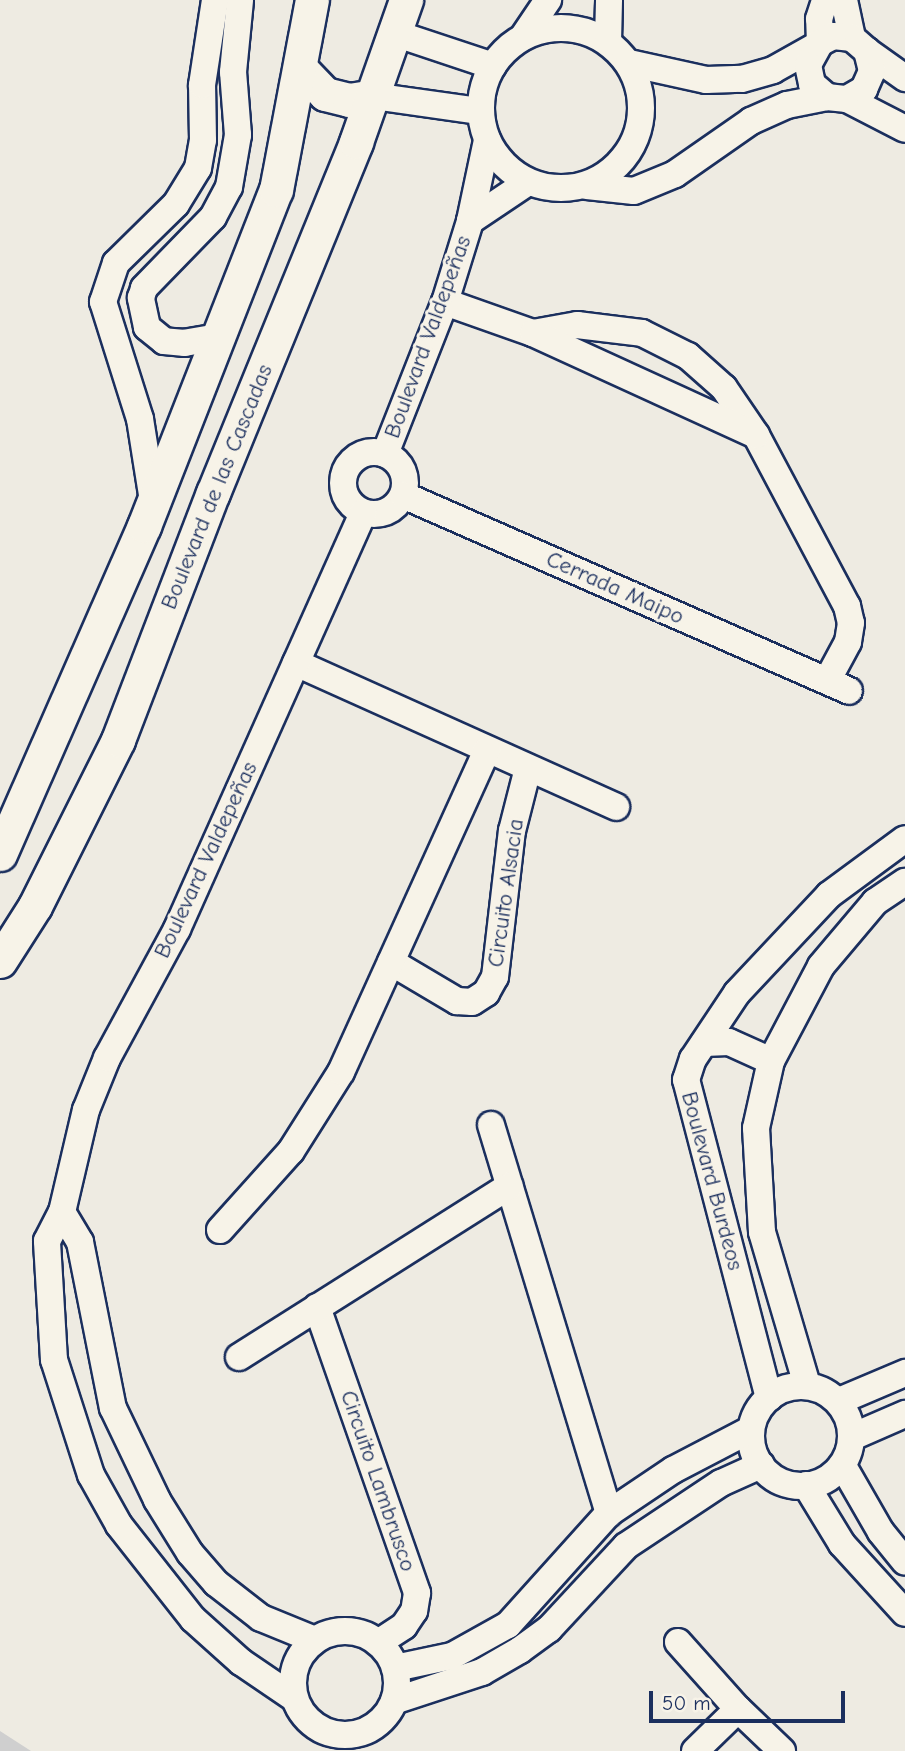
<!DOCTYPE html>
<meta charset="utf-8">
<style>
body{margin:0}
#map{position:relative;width:905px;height:1751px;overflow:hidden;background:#eeebe2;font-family:"Comic Neue",sans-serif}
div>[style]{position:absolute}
.green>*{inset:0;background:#cfcfcf}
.roads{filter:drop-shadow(2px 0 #1b2f5e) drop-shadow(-2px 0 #1b2f5e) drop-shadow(0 2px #1b2f5e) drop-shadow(0 -2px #1b2f5e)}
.minor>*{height:26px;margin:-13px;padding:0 13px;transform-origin:13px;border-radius:13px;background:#f7f3e8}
.minor>.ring{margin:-13px;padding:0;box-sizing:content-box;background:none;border:26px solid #f7f3e8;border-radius:50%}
.major>*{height:33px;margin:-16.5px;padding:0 16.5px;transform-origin:16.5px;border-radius:16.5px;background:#f7f3e8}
span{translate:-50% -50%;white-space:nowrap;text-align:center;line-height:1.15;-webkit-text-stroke:6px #f7f3e8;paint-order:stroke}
.street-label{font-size:23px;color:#1b2f5e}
.scale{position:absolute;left:649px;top:1691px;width:196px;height:32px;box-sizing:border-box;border:4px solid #1b2f5e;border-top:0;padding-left:9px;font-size:21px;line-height:24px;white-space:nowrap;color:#1b2f5e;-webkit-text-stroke:5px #f7f3e8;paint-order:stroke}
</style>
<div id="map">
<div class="green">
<i style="clip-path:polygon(0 1731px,31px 1751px,0 1751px)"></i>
</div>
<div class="roads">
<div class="minor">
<i style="left:844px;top:0;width:39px;rotate:78deg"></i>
<i class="ring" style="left:481px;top:28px;width:134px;height:134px"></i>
<i style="left:397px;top:34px;width:101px;rotate:18.4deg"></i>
<i style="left:523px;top:37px;width:45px;rotate:-56deg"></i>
<i style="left:608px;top:42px;width:42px;rotate:-88.6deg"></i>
<i style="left:820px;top:43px;width:24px;rotate:-92deg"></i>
<i style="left:819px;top:19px;width:20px;rotate:-72deg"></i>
<i style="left:867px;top:51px;width:47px;rotate:35.4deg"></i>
<i style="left:629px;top:63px;width:79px;rotate:12.4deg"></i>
<i style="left:706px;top:80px;width:36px;rotate:-2deg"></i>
<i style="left:742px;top:79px;width:32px;rotate:-16deg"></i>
<i style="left:773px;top:70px;width:49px;rotate:-29.2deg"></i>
<i style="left:373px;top:96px;width:108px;rotate:8deg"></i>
<i style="left:847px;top:99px;width:65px;rotate:27.3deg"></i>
<i style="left:587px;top:186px;width:47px;rotate:6.1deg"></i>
<i style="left:634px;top:191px;width:44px;rotate:-22.5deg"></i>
<i style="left:675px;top:174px;width:93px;rotate:-34.9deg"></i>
<i style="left:751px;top:121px;width:39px;rotate:-24deg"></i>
<i style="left:787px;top:105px;width:41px;rotate:-11.3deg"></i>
<i style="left:827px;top:97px;width:20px;rotate:6deg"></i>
<i style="left:847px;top:99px;width:20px;rotate:-30deg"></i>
<i style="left:864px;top:89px;width:20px;rotate:-66deg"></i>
<i style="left:872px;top:71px;width:21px;rotate:-104deg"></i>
<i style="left:867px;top:51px;width:20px;rotate:-139deg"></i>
<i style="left:852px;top:38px;width:19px;rotate:-174deg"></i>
<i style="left:833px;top:36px;width:15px;rotate:152deg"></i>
<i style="left:820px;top:43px;width:25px;rotate:119deg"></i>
<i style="left:808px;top:65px;width:19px;rotate:78deg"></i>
<i style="left:812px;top:84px;width:20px;rotate:41deg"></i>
<i style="left:470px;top:221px;width:70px;rotate:-33.9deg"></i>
<i style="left:445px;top:302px;width:93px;rotate:19.4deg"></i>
<i style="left:533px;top:333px;width:45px;rotate:-10.3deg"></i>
<i style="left:577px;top:325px;width:65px;rotate:7deg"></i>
<i style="left:642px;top:333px;width:51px;rotate:26.6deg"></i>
<i style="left:688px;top:356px;width:48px;rotate:41.6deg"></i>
<i style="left:724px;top:388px;width:57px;rotate:55.8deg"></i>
<i style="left:756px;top:435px;width:194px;rotate:62deg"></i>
<i style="left:847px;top:606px;width:17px;rotate:77deg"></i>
<i style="left:851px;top:623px;width:19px;rotate:99deg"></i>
<i style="left:848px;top:642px;width:44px;rotate:118.3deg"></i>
<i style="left:533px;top:333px;width:245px;rotate:24.6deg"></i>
<i style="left:218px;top:337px;width:34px;rotate:170deg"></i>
<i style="left:185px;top:343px;width:21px;rotate:-175deg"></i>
<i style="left:164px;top:341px;width:22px;rotate:-141deg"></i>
<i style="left:147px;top:327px;width:30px;rotate:-102deg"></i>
<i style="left:141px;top:298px;width:10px;rotate:-73deg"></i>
<i style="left:144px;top:288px;width:99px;rotate:-45.8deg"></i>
<i style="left:213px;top:217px;width:34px;rotate:-62deg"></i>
<i style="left:229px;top:187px;width:53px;rotate:-80.2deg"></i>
<i style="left:238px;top:135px;width:63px;rotate:-94.5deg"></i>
<i style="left:233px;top:72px;width:72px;rotate:-84.4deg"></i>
<i class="ring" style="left:343px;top:452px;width:36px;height:36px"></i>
<i style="left:385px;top:454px;width:163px;rotate:-68.5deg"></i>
<i style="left:445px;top:302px;width:85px;rotate:-72.8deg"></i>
<i style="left:470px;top:221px;width:83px;rotate:-78.1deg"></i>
<i style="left:403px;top:495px;width:487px;rotate:23.7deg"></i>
<i style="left:153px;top:501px;width:83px;rotate:-99deg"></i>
<i style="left:140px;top:419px;width:123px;rotate:-107.5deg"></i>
<i style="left:103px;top:302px;width:41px;rotate:-71.6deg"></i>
<i style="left:116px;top:263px;width:84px;rotate:-44.5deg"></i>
<i style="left:176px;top:204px;width:42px;rotate:-58.6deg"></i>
<i style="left:198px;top:168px;width:28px;rotate:-80deg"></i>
<i style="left:203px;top:140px;width:55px;rotate:-91deg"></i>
<i style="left:202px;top:85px;width:86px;rotate:-81.3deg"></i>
<i style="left:296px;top:663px;width:351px;rotate:24.2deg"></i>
<i style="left:391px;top:962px;width:77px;rotate:30.6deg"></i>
<i style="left:457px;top:1001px;width:15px;rotate:4deg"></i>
<i style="left:472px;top:1002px;width:17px;rotate:-33deg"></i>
<i style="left:486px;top:993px;width:18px;rotate:-61deg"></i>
<i style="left:495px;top:977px;width:147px;rotate:-83.4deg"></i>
<i style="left:512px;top:831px;width:65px;rotate:-75.7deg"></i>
<i style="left:704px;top:1043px;width:25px;rotate:-2deg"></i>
<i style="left:729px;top:1042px;width:46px;rotate:24.3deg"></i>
<i style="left:491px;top:1125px;width:406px;rotate:73.1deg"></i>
<i style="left:62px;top:1212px;width:35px;rotate:59deg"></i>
<i style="left:80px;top:1242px;width:169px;rotate:78.8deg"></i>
<i style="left:113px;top:1408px;width:102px;rotate:64.4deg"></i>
<i style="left:157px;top:1500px;width:62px;rotate:58.1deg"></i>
<i style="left:190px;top:1553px;width:40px;rotate:49deg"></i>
<i style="left:216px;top:1583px;width:57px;rotate:37.9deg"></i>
<i style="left:261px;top:1618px;width:58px;rotate:22.2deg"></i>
<i style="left:220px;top:1230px;width:106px;rotate:-48.1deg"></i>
<i style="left:291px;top:1151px;width:93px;rotate:-57.7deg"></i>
<i style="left:341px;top:1072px;width:354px;rotate:-65.6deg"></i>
<i style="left:317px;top:1307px;width:303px;rotate:70.7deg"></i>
<i style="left:417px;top:1593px;width:18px;rotate:99deg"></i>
<i style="left:414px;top:1611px;width:18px;rotate:124deg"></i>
<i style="left:404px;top:1626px;width:30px;rotate:147deg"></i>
<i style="left:239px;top:1357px;width:320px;rotate:-32.3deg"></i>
<i style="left:807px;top:1385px;width:159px;rotate:-106.4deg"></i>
<i style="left:762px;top:1232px;width:104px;rotate:-93.3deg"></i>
<i style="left:756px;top:1128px;width:69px;rotate:-77.4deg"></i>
<i style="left:771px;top:1061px;width:107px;rotate:-62.2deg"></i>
<i style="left:821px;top:966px;width:84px;rotate:-49.8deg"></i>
<i style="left:875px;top:902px;width:36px;rotate:-34deg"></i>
<i class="ring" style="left:751px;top:1386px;width:74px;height:74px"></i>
<i style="left:769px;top:1398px;width:329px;rotate:-104.6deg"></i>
<i style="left:686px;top:1080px;width:22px;rotate:-72deg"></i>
<i style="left:693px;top:1059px;width:79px;rotate:-56.3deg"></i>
<i style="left:737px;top:993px;width:134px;rotate:-46.8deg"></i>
<i style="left:829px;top:895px;width:94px;rotate:-36.4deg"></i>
<i style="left:839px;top:1401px;width:72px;rotate:-23deg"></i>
<i style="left:852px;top:1437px;width:58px;rotate:-23.5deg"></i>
<i style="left:843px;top:1466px;width:76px;rotate:60.1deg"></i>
<i style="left:881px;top:1532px;width:38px;rotate:51deg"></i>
<i style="left:806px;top:1485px;width:69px;rotate:58.6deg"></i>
<i style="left:842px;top:1544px;width:93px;rotate:47.6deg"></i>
<i class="ring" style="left:293px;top:1631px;width:78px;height:78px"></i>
<i style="left:678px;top:1642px;width:90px;rotate:48.2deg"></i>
<i style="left:738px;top:1709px;width:61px;rotate:43.7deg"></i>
<i style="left:395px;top:1668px;width:58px;rotate:-11.9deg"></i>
<i style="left:452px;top:1656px;width:64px;rotate:-29deg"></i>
<i style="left:508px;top:1625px;width:151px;rotate:-48deg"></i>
<i style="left:609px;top:1513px;width:77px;rotate:-33.9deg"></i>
<i style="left:673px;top:1470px;width:87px;rotate:-27.5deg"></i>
<i style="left:294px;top:1698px;width:64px;rotate:-145.8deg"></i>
<i style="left:241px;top:1662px;width:64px;rotate:-138.1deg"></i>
<i style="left:193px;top:1619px;width:120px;rotate:-128.2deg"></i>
<i style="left:119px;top:1525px;width:57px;rotate:-119.2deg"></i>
<i style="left:91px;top:1475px;width:121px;rotate:-107.8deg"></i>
<i style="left:54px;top:1360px;width:119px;rotate:-93.4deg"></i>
<i style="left:47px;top:1241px;width:33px;rotate:-63deg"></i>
<i style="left:62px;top:1212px;width:105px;rotate:-76.8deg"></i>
<i style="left:86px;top:1110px;width:56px;rotate:-68deg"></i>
<i style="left:107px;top:1058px;width:147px;rotate:-61.5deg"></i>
<i style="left:177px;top:929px;width:456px;rotate:-65.9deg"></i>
<i style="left:394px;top:1701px;width:93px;rotate:-18.2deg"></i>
<i style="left:482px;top:1672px;width:44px;rotate:-30.1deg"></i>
<i style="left:520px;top:1650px;width:36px;rotate:-36deg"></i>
<i style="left:549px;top:1629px;width:113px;rotate:-47.1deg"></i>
<i style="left:626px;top:1546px;width:114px;rotate:-33.6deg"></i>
<i style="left:721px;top:1483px;width:44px;rotate:-24.2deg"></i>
<i style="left:695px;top:1751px;width:60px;rotate:-44.3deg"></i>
</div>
<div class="major">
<i style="left:300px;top:68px;width:36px;rotate:46deg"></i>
<i style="left:325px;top:94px;width:25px;rotate:14deg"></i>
<i style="left:349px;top:100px;width:24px;rotate:-9deg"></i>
<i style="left:0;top:854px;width:358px;rotate:-66.3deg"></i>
<i style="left:144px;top:526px;width:361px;rotate:-68.6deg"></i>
<i style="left:276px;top:190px;width:193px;rotate:-79.3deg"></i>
<i style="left:0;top:961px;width:65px;rotate:-57.5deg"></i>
<i style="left:35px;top:906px;width:186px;rotate:-63.4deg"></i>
<i style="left:118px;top:740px;width:265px;rotate:-69deg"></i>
<i style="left:213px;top:493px;width:379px;rotate:-67.8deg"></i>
<i style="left:356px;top:142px;width:151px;rotate:-70.6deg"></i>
</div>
</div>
<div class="street-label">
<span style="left:428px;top:337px;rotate:-70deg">Boulevard Valdepeñas</span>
<span style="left:217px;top:487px;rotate:-68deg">Boulevard de las Cascadas</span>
<span style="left:615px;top:588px;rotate:24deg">Cerrada Maipo</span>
<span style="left:206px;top:860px;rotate:-65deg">Boulevard Valdepeñas</span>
<span style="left:506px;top:893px;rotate:-82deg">Circuito Alsacia</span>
<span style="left:712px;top:1181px;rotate:75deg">Boulevard Burdeos</span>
<span style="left:378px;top:1481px;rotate:71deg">Circuito Lambrusco</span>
</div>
<div class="scale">50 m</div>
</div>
